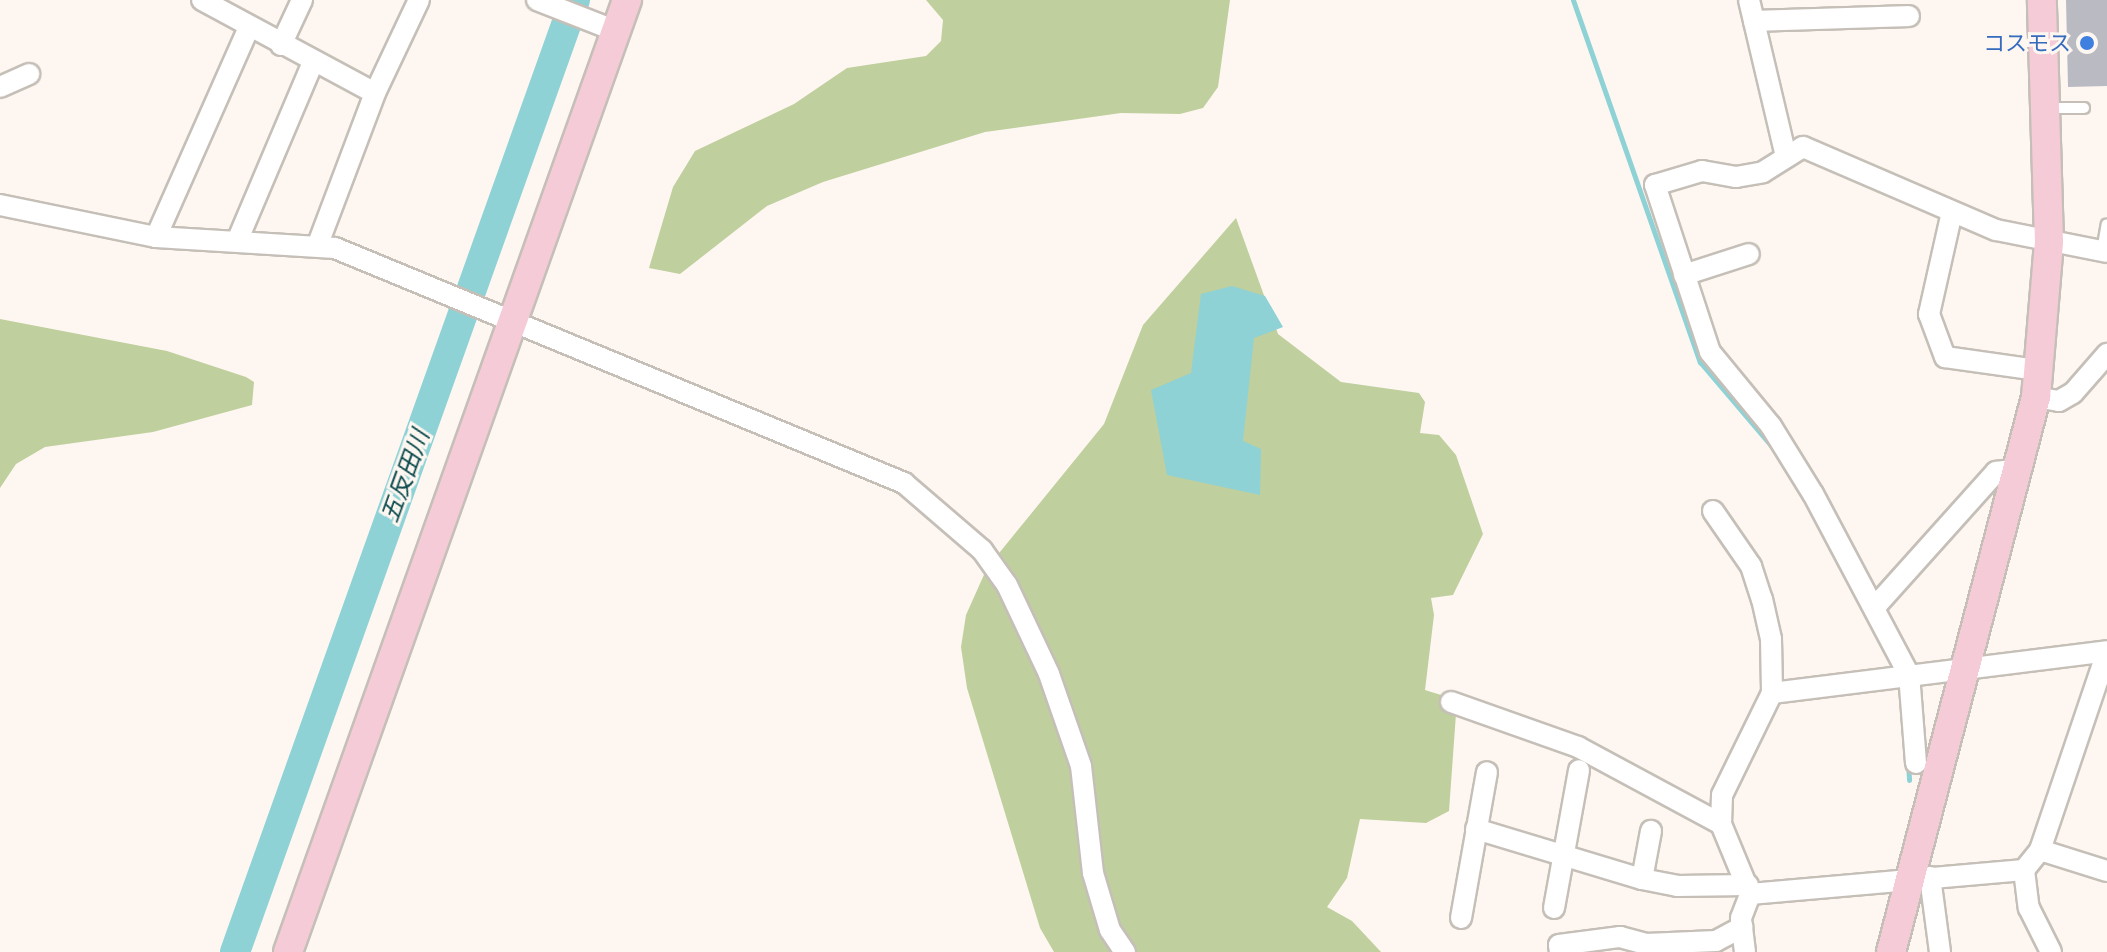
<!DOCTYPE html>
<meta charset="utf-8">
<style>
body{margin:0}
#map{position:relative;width:2107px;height:952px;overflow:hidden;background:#fef7f1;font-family:"IBM Plex Sans","Noto Sans JP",sans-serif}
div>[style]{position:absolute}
.forest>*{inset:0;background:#bfcf9d}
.water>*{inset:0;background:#8ed2d6}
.stream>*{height:5px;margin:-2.5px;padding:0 2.5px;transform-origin:2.5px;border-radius:2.5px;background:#8ed2d6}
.river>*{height:30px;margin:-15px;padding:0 15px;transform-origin:15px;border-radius:15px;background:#8ed2d6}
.building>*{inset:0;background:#babac2}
.roads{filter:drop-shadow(2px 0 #c5bfb8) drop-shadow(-2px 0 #c5bfb8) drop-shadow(0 2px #c5bfb8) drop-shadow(0 -2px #c5bfb8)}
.lane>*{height:10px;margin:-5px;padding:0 5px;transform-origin:5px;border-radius:5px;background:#fff}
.street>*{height:20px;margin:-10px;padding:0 10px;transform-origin:10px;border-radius:10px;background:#fff}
.secondary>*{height:28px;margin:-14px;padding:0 14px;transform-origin:14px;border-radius:14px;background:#f5cbd7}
.dots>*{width:22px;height:22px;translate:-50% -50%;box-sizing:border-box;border:4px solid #fef7f1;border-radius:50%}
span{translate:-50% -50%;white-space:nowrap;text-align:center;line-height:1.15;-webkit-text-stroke:6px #fef7f1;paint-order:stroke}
.shop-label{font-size:22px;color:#366cbe}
.right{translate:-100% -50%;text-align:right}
.water-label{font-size:24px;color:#08484b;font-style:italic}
</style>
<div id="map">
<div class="forest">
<i style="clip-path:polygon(926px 0,1230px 0,1218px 87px,1203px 108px,1180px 114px,1121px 113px,985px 132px,823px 182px,767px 206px,680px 274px,649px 268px,673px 187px,695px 151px,794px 104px,847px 68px,926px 56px,941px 41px,943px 20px)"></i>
<i style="clip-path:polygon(1236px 218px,1278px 334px,1341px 382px,1419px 393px,1425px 402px,1420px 433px,1439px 435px,1456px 455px,1483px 534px,1453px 595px,1431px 598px,1434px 615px,1425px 690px,1457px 700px,1449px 811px,1426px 823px,1360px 819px,1347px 878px,1327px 907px,1352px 921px,1381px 952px,1054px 952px,1040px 928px,967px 688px,961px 647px,966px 615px,987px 568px,1104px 424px,1143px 325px)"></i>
<i style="clip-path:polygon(0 319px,167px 351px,246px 377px,254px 382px,252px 405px,153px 432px,45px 447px,16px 464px,0 488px)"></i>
</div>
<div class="water">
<i style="clip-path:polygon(1232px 286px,1265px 296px,1283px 327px,1254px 338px,1243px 441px,1261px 449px,1260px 495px,1167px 475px,1151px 390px,1191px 373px,1201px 294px)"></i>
</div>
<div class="stream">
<i style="left:1573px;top:0;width:384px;rotate:70.7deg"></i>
<i style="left:1700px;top:362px;width:116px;rotate:49.6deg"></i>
<i style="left:1908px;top:764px;width:16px;rotate:86deg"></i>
</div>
<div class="river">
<i style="left:235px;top:952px;width:1011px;rotate:-70.35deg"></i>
</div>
<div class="building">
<i style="clip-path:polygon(2066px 0,2107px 0,2107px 86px,2068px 87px)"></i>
</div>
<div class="roads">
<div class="lane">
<i style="left:2047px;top:108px;width:37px"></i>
<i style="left:2102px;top:251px;width:27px;rotate:-80deg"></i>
</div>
<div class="street">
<i style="left:202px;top:0;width:196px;rotate:28.3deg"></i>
<i style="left:537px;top:0;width:85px;rotate:21.4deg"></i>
<i style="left:1749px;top:0;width:161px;rotate:76.7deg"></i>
<i style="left:1754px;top:21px;width:155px;rotate:-1.8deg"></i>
<i style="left:281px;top:45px;width:50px;rotate:-65deg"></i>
<i style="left:0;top:87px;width:32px;rotate:-24deg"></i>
<i style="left:0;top:205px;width:159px;rotate:11.6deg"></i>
<i style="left:156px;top:237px;width:179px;rotate:3.5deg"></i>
<i style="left:335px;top:248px;width:616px;rotate:22.44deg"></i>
<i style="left:904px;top:483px;width:103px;rotate:40.7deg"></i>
<i style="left:982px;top:550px;width:43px;rotate:54.5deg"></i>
<i style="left:1007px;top:585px;width:98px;rotate:64.7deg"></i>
<i style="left:1049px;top:674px;width:97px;rotate:70.8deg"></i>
<i style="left:1081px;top:766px;width:108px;rotate:83.6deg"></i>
<i style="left:1093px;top:873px;width:59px;rotate:73.4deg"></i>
<i style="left:1110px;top:930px;width:27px;rotate:56deg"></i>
<i style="left:1952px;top:212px;width:105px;rotate:102.7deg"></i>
<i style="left:1929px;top:314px;width:46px;rotate:69.6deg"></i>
<i style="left:1945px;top:357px;width:94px;rotate:8deg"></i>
<i style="left:156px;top:237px;width:230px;rotate:-66.1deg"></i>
<i style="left:238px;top:239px;width:192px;rotate:-67deg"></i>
<i style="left:318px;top:244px;width:161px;rotate:-69.3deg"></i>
<i style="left:375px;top:93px;width:103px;rotate:-64.7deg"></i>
<i style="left:1684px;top:275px;width:68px;rotate:-17.9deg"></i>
<i style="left:2036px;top:397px;width:23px;rotate:10deg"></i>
<i style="left:2059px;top:401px;width:16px;rotate:-30deg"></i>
<i style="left:2073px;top:393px;width:52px;rotate:-48.9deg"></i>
<i style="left:1713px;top:511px;width:67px;rotate:55.4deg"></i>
<i style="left:1751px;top:566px;width:35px;rotate:72deg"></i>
<i style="left:1762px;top:599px;width:41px;rotate:77.3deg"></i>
<i style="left:1771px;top:639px;width:54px;rotate:88.9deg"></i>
<i style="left:1874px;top:608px;width:183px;rotate:-48.1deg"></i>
<i style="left:1996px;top:472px;width:23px;rotate:-7deg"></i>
<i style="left:1451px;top:702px;width:135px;rotate:19.5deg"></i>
<i style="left:1578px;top:747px;width:162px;rotate:28.3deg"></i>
<i style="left:1916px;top:763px;width:88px;rotate:-94.5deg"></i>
<i style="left:1909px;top:675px;width:205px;rotate:-117.9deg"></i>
<i style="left:1813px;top:494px;width:80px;rotate:-121.7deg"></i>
<i style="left:1771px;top:426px;width:96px;rotate:-129.5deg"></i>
<i style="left:1710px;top:352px;width:176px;rotate:-108.2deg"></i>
<i style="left:1655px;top:185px;width:49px;rotate:-16.6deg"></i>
<i style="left:1702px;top:171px;width:35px;rotate:10deg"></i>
<i style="left:1736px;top:177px;width:27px;rotate:-10deg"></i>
<i style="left:1763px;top:172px;width:47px;rotate:-32deg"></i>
<i style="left:1803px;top:147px;width:210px;rotate:23.3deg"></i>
<i style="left:1996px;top:230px;width:113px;rotate:11.2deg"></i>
<i style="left:1476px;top:829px;width:173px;rotate:16.8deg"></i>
<i style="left:1642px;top:879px;width:36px;rotate:11deg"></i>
<i style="left:1677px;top:886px;width:71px;rotate:-0.8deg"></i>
<i style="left:2040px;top:850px;width:70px;rotate:17.4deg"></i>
<i style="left:2024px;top:870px;width:38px;rotate:83deg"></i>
<i style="left:2029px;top:908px;width:49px;rotate:63.4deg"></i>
<i style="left:1930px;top:877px;width:76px;rotate:82.4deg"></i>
<i style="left:1642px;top:879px;width:49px;rotate:-79.4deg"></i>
<i style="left:1750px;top:894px;width:275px;rotate:-5deg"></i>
<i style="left:2024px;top:870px;width:26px;rotate:-51deg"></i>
<i style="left:2040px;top:850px;width:209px;rotate:-71.3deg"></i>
<i style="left:1554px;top:908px;width:140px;rotate:-79.7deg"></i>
<i style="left:1461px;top:918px;width:148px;rotate:-79.9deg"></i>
<i style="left:1560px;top:952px;width:7px;rotate:-98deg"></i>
<i style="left:1559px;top:945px;width:62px;rotate:-7.5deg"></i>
<i style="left:1620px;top:937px;width:27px;rotate:15deg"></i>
<i style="left:1646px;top:944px;width:70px;rotate:-2.5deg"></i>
<i style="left:1716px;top:941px;width:30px;rotate:-28deg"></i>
<i style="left:1745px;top:952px;width:34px;rotate:-97deg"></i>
<i style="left:1741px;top:918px;width:26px;rotate:-69deg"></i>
<i style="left:1750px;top:894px;width:76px;rotate:-112.5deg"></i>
<i style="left:1721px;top:824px;width:29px;rotate:-88deg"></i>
<i style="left:1722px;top:795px;width:114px;rotate:-63.9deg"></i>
<i style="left:1772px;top:693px;width:338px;rotate:-7.1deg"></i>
</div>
<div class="secondary">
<i style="left:288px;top:952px;width:1011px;rotate:-70.4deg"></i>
<i style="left:1891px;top:952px;width:574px;rotate:-75.36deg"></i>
<i style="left:2036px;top:397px;width:156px;rotate:-85.2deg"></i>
<i style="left:2049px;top:242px;width:242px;rotate:-91.7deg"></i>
</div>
</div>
<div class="dots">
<i style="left:2087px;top:43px;background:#3f7fe0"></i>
</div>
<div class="shop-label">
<span class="right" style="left:2071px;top:43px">コスモス</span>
</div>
<div class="water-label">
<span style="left:405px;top:476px;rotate:-70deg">五反田川</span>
</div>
</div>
